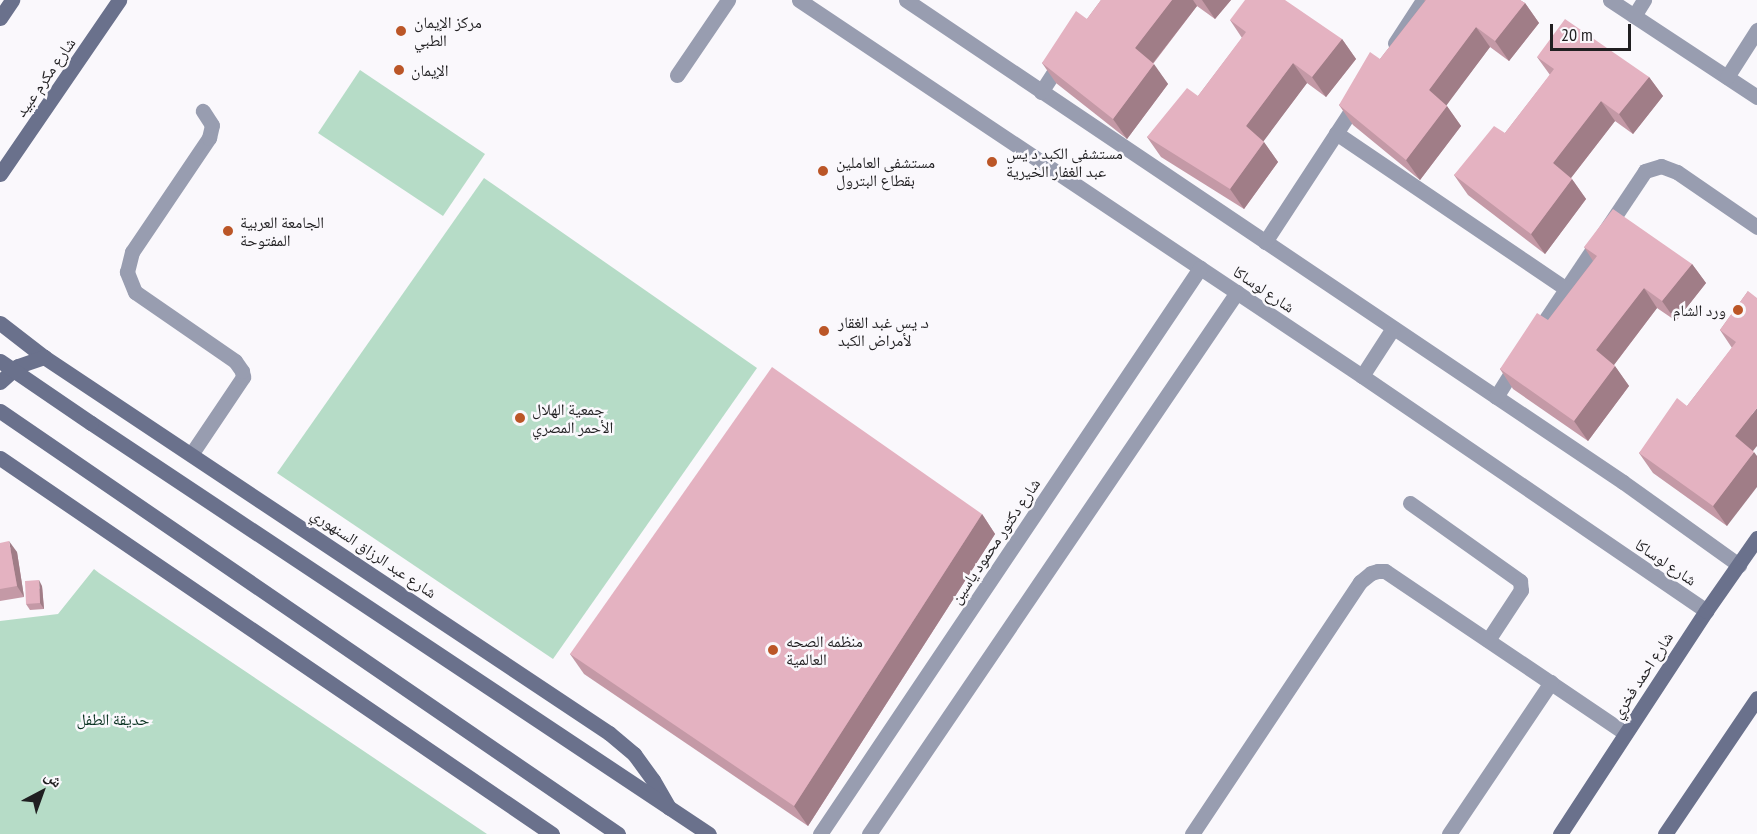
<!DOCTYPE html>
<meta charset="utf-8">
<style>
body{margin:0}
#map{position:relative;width:1757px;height:834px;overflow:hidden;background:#faf8fc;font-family:"PT Sans Narrow","Noto Naskh Arabic",sans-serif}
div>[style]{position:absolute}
.green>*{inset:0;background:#b6dcc7}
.lane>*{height:15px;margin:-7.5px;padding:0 7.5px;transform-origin:7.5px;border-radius:7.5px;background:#989db0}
.street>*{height:15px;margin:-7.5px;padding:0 7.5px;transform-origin:7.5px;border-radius:7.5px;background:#989db0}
.secondary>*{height:15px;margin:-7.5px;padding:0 7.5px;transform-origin:7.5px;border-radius:7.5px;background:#6a718c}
.secondary-bridge>*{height:15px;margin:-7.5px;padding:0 7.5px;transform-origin:7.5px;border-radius:7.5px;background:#6a718c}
.wall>*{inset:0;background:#c499a6}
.shaded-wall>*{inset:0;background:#a07d87}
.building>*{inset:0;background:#e4b2c1}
.dots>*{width:16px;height:16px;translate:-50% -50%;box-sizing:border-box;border:3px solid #faf8fc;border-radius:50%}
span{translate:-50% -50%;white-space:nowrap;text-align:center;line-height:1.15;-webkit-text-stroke:5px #faf8fc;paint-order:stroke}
.poi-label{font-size:16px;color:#201f21}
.left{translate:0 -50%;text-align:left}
.right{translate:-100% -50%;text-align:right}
.street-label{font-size:16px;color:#201f21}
.park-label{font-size:16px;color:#0a3221}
.north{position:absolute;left:12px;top:762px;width:60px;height:60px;-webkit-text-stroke:4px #faf8fc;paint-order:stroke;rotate:41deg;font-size:16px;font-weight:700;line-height:24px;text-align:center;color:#201f21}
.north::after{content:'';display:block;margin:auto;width:21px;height:27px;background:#201f21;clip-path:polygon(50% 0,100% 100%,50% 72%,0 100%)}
.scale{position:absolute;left:1550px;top:24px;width:81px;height:27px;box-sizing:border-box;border:3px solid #201f21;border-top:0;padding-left:8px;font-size:18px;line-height:21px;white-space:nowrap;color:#201f21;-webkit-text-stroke:4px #faf8fc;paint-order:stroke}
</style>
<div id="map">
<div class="green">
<i style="clip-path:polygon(360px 70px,485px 154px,443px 216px,318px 133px)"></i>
<i style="clip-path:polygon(484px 178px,757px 368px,553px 659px,277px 473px)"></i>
<i style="clip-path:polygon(94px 569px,99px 573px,487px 834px,0 834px,0 621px,58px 614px)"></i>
</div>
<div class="lane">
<i style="left:677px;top:75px;width:91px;rotate:-55.8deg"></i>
<i style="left:192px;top:453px;width:92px;rotate:-56.1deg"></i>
<i style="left:243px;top:377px;width:6px;rotate:-99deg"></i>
<i style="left:242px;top:371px;width:12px;rotate:-125deg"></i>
<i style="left:235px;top:361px;width:121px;rotate:-145.4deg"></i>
<i style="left:135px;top:292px;width:22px;rotate:-112deg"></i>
<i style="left:127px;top:272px;width:21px;rotate:-76deg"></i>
<i style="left:132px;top:252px;width:138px;rotate:-56deg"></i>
<i style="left:209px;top:138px;width:13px;rotate:-77deg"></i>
<i style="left:212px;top:125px;width:17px;rotate:-123deg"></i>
<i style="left:1410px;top:503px;width:135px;rotate:35.3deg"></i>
<i style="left:1520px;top:581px;width:9px;rotate:84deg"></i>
<i style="left:1521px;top:590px;width:60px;rotate:123.4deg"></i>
<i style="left:1192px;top:834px;width:303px;rotate:-56.3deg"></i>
<i style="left:1360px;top:582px;width:14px;rotate:-39deg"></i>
<i style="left:1371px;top:573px;width:7px;rotate:-16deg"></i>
<i style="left:1378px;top:571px;width:7px"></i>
<i style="left:1385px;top:571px;width:290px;rotate:34deg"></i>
<i style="left:1449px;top:834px;width:183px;rotate:-56.1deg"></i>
</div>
<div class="street">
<i style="left:799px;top:0;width:677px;rotate:33.74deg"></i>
<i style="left:1362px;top:376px;width:417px;rotate:34.3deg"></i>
<i style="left:906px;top:0;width:864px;rotate:33.91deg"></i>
<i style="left:1623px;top:482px;width:143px;rotate:35.6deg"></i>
<i style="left:1610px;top:0;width:176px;rotate:33.4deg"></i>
<i style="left:1634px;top:16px;width:19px;rotate:-58deg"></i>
<i style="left:1395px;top:43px;width:51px;rotate:-56.9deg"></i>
<i style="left:1727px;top:77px;width:56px;rotate:-57.4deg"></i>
<i style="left:1041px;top:92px;width:38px;rotate:-57deg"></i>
<i style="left:1336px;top:133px;width:278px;rotate:34.1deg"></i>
<i style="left:1265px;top:242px;width:170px;rotate:-56.8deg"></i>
<i style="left:1536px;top:334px;width:196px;rotate:-56.2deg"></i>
<i style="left:1645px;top:171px;width:17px;rotate:-17deg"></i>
<i style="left:1661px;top:166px;width:17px;rotate:21deg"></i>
<i style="left:1677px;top:172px;width:97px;rotate:34.5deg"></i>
<i style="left:1362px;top:376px;width:57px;rotate:-57.1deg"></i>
<i style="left:1496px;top:397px;width:39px;rotate:-58deg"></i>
<i style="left:820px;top:834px;width:682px;rotate:-56.12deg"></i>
<i style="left:869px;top:834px;width:655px;rotate:-55.82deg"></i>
</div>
<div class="secondary">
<i style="left:0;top:18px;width:22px;rotate:-56deg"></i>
<i style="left:0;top:174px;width:211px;rotate:-55.6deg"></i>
<i style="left:0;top:323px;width:56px;rotate:37.7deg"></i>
<i style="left:44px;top:357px;width:679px;rotate:33.64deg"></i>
<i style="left:609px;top:733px;width:33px;rotate:40deg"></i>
<i style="left:634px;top:754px;width:32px;rotate:54deg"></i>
<i style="left:653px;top:780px;width:32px;rotate:60deg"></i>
<i style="left:0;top:382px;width:24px;rotate:-42deg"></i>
<i style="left:18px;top:366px;width:28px;rotate:-19deg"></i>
<i style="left:0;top:411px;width:749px;rotate:34.39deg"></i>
<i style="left:91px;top:423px;width:742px;rotate:33.63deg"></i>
<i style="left:0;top:458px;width:668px;rotate:34.26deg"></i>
<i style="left:1560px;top:834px;width:267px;rotate:-56.8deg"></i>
<i style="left:1706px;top:611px;width:89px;rotate:-55.1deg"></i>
<i style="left:1665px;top:834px;width:164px;rotate:-55.9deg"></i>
</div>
<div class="secondary-bridge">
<i style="left:0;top:361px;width:110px;rotate:34.3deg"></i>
</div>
<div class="wall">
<i style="clip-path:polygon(1101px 0,1231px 0,1215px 19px,1197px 6px,1153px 64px,1168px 84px,1127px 139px,1056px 83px,1042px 63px,1087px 19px)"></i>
<i style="clip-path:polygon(1424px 0,1520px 0,1525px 3px,1539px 23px,1509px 61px,1490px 47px,1446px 105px,1461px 126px,1420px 180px,1353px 125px,1339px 105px,1380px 59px,1425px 1px)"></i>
<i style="clip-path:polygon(1230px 20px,1342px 39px,1356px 59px,1326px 97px,1307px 83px,1263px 141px,1278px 162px,1244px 209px,1161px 157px,1147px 137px,1198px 96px,1242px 38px)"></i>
<i style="clip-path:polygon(1537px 57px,1649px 77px,1663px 96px,1633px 134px,1615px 121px,1571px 178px,1586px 199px,1545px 254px,1468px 195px,1454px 175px,1505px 133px,1550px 75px)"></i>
<i style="clip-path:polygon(1584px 247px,1692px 264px,1706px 283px,1676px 321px,1657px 308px,1614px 365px,1629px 386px,1588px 441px,1513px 389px,1500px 369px,1548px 320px,1593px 261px)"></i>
<i style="clip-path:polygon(1748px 291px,1753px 451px,1727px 526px,1653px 473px,1639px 453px,1687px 406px,1732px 348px,1720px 330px)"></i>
<i style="clip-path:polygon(982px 514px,995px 534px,808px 826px,584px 674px,570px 654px)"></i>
<i style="clip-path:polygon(0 543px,17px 552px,24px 597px,0 601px)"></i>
<i style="clip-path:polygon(42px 586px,44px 609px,30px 610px,26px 604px)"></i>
</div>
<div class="shaded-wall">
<i style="clip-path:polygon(1172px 0,1193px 0,1197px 6px,1149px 68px,1135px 48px)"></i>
<i style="clip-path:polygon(1202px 0,1231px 0,1215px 19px)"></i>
<i style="clip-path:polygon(1525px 3px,1539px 23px,1509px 61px,1495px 41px)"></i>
<i style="clip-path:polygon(1476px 27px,1490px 47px,1443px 110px,1429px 90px)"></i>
<i style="clip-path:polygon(1342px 39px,1356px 59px,1326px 97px,1312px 77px)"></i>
<i style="clip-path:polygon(1293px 63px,1307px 83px,1260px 146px,1246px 126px)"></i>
<i style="clip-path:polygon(1154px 64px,1168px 84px,1127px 139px,1113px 119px)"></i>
<i style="clip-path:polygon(1649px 77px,1663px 96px,1633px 134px,1619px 114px)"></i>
<i style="clip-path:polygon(1601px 101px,1615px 121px,1567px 183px,1553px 163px)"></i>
<i style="clip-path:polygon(1447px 106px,1461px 126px,1420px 180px,1406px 160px)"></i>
<i style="clip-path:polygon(1264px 142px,1278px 162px,1244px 209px,1230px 189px)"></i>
<i style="clip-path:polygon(1572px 179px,1586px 199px,1545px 254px,1531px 234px)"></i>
<i style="clip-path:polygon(1692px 264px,1706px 283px,1676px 321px,1662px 301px)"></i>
<i style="clip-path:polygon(1644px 288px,1657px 308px,1610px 370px,1596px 350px)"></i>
<i style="clip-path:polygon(1615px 366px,1629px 386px,1588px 441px,1574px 421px)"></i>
<i style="clip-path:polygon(1757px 408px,1757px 446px,1749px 456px,1735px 436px)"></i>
<i style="clip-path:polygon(1754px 452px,1757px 456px,1757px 487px,1727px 526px,1713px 506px)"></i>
<i style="clip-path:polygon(982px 514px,995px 534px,808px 826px,794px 806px)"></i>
<i style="clip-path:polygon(9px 541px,17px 552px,24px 597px,17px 586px)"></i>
<i style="clip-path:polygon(39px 580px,42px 586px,44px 609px,40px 603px)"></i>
</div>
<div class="building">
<i style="clip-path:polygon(1101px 0,1172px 0,1135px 48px,1154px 64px,1113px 119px,1042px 63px,1076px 11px,1087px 19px)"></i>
<i style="clip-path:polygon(1245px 0,1285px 0,1342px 39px,1312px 77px,1293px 63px,1246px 126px,1264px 142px,1230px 189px,1147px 137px,1187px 88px,1198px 96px,1246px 32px,1230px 20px)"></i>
<i style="clip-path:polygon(1426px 0,1520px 0,1525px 3px,1495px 41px,1476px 27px,1429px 90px,1447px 106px,1406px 160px,1339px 105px,1370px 52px,1380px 59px)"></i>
<i style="clip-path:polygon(1565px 19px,1649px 77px,1619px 114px,1601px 101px,1553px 163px,1572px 179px,1531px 234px,1454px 175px,1494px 126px,1505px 133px,1554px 69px,1537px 57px)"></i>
<i style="clip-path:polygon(1613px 209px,1692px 264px,1662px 301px,1644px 288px,1596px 350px,1615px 366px,1574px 421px,1500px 369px,1537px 313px,1548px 320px,1597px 256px,1584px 247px)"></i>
<i style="clip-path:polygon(1748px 291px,1757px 298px,1757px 408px,1735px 436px,1754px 452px,1713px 506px,1639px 453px,1677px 398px,1687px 406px,1736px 342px,1720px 330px)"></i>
<i style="clip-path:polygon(772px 367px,982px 514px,794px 806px,570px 654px)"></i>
<i style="clip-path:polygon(9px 541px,17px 586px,0 589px,0 543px)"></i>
<i style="clip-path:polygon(39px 580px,40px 603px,26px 604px,25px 581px)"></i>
</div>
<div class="dots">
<i style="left:401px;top:31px;background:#bb5627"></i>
<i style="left:399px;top:70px;background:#bb5627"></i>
<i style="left:992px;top:162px;background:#bb5627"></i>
<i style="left:823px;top:171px;background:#bb5627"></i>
<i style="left:228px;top:231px;background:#bb5627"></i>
<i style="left:1738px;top:310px;background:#bb5627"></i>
<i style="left:824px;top:331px;background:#bb5627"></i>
<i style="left:520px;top:418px;background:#bb5627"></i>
<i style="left:773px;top:650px;background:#bb5627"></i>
</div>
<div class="poi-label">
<span class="left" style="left:414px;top:31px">مركز الإيمان<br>الطبي</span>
<span class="left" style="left:411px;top:70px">الإيمان</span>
<span class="left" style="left:1006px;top:162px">مستشفى الكبد د يس<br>عبد الغفار الخيرية</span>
<span class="left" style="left:836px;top:171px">مستشفى العاملين<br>بقطاع البترول</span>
<span class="left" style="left:240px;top:231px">الجامعة العربية<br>المفتوحة</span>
<span class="right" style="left:1726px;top:310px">ورد الشام</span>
<span class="left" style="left:838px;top:331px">د. يس غبد الغقار<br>لأمراض الكبد</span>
<span class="left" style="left:532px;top:418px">جمعية الهلال<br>الأحمر المصري</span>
<span class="left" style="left:786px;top:650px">منظمه الصحه<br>العالمية</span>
</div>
<div class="street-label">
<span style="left:45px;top:77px;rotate:-55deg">شارع مكرم عبيد</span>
<span style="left:1264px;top:289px;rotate:34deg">شارع لوساكا</span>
<span style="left:995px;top:541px;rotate:-56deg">شارع دكتور محمود ياسين</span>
<span style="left:374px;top:553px;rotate:34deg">شارع عبد الرزاق السنهوري</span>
<span style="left:1666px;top:562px;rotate:34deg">شارع لوساكا</span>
<span style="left:1642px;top:675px;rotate:-57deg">شارع احمد فخري</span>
</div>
<div class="park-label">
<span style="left:113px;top:719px">حديقة الطفل</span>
</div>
<div class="north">ش</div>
<div class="scale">20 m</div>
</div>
